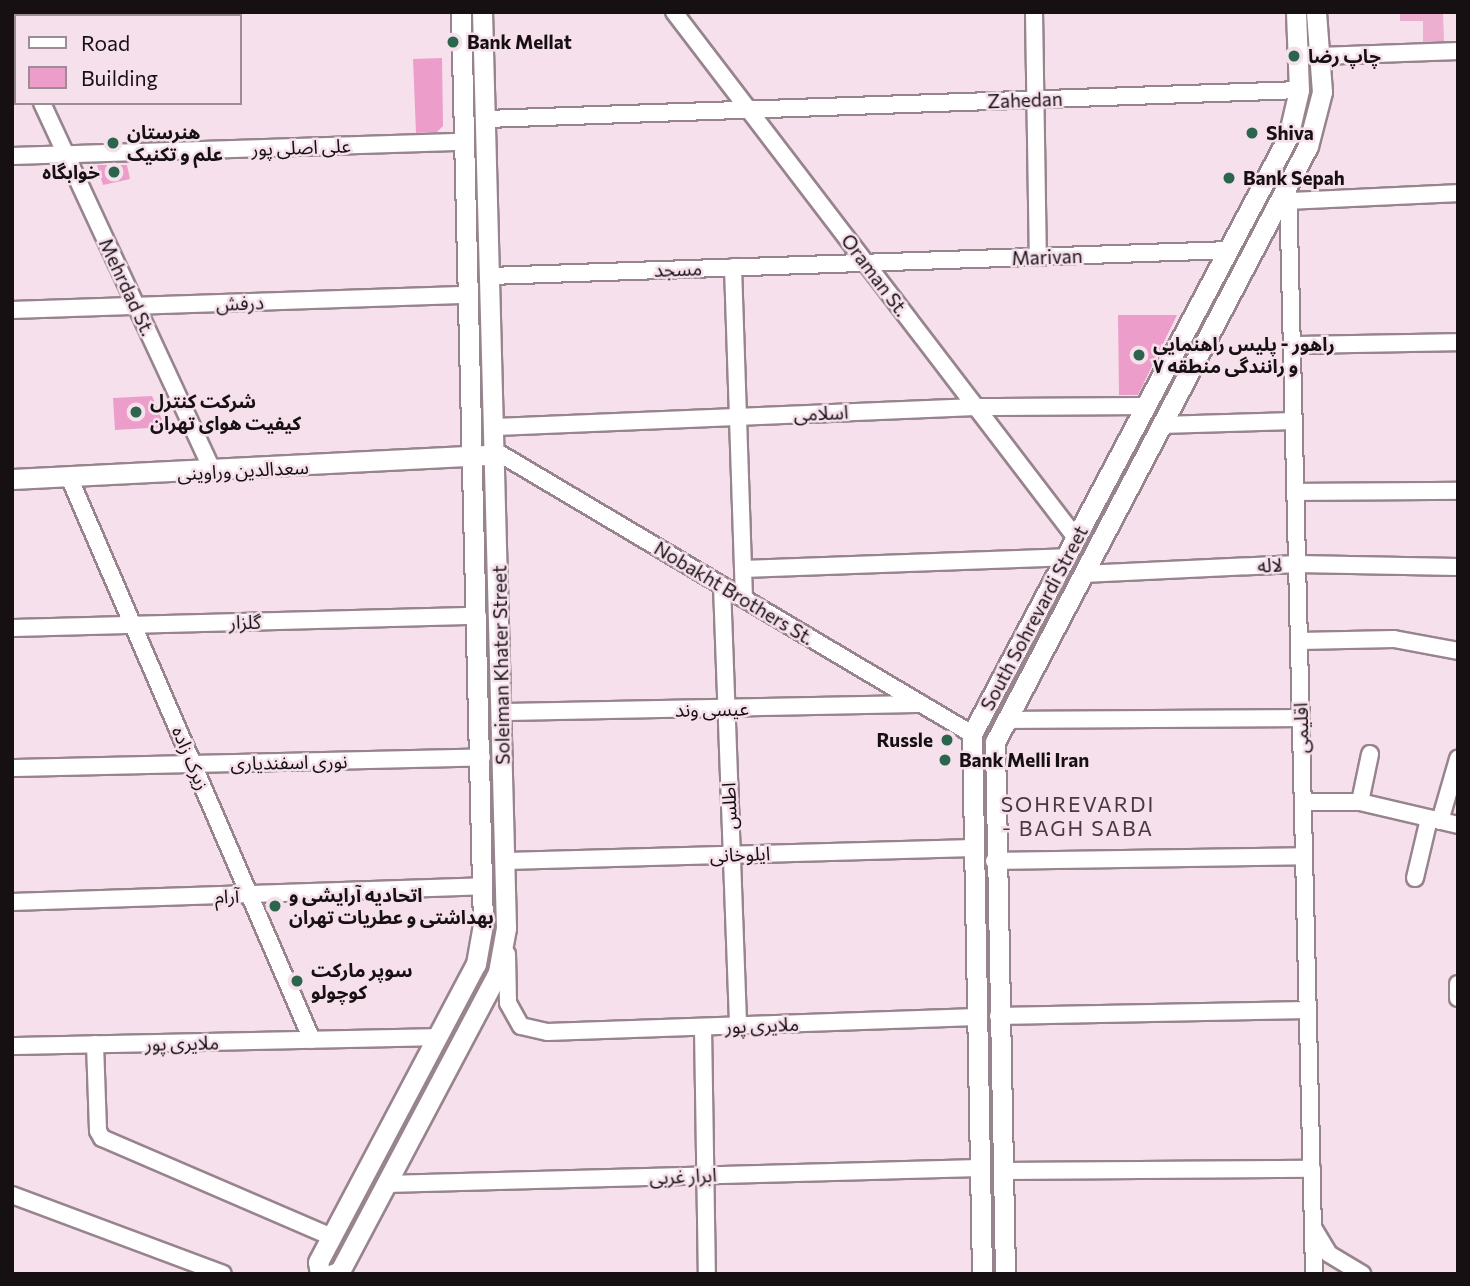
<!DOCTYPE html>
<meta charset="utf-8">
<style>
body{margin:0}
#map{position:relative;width:1470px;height:1286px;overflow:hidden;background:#f5e0eb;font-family:Commissioner,"Noto Sans Arabic",sans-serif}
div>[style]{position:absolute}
.green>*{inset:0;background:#ecafd0}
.building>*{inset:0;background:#ec9dc9}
.roads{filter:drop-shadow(2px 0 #98848e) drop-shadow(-2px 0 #98848e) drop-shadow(0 2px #98848e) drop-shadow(0 -2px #98848e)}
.minor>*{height:16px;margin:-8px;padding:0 8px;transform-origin:8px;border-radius:8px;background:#fff}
.major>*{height:19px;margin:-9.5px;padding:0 9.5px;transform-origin:9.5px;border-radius:9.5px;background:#fff}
.dots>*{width:19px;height:19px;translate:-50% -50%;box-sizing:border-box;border:4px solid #f5e0eb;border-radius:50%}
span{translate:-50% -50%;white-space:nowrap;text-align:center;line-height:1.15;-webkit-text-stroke:5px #f5e0eb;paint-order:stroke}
.poi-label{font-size:19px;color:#171013;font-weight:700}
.left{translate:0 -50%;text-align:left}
.right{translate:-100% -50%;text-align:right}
.street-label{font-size:19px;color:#171013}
.neighbourhood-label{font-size:21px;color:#493942;letter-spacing:2px}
.frame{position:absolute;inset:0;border:14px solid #171013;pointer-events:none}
.legend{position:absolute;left:14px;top:14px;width:228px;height:91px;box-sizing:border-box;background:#f5e0eb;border:2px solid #9c8d95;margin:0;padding:9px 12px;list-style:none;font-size:21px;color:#171013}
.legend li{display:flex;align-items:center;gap:14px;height:35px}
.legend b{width:35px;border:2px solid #9c8d95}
</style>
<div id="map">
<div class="green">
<i style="clip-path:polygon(1400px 12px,1443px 12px,1444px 42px,1423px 42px,1423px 21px,1400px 21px)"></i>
</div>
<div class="building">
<i style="clip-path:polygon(442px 58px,443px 126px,437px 132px,416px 133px,413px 59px)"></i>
<i style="clip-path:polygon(97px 165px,127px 165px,130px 179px,103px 185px)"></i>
<i style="clip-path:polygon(1118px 315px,1177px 315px,1138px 395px,1119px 395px)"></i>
<i style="clip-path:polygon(152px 396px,165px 427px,115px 430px,113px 398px)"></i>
</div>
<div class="roads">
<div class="minor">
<i style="left:674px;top:12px;width:662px;rotate:52.61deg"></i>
<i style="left:1034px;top:12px;width:245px;rotate:89.1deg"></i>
<i style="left:12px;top:39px;width:8px;rotate:60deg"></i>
<i style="left:1320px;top:56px;width:138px;rotate:-2.1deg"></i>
<i style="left:42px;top:103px;width:406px;rotate:65.1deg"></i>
<i style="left:486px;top:119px;width:814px;rotate:-2.04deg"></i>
<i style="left:12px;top:156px;width:451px;rotate:-1.8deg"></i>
<i style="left:1288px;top:185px;width:1089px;rotate:88.63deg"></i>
<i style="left:1289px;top:201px;width:169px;rotate:-2.7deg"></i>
<i style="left:733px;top:267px;width:332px;rotate:88.1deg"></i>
<i style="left:490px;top:276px;width:739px;rotate:-2.01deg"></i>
<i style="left:12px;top:310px;width:456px;rotate:-1.9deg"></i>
<i style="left:1292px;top:345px;width:166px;rotate:-1deg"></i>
<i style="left:1161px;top:425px;width:133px;rotate:-1.7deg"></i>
<i style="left:496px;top:427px;width:480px;rotate:-2.4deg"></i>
<i style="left:976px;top:407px;width:170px;rotate:-0.3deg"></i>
<i style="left:497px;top:452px;width:552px;rotate:30.7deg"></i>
<i style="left:69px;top:477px;width:613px;rotate:66.65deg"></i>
<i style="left:1296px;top:492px;width:162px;rotate:-0.4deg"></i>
<i style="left:743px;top:569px;width:323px;rotate:-2.1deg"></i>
<i style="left:1083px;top:574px;width:214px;rotate:-2.7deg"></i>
<i style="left:1297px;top:564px;width:161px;rotate:1.1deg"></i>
<i style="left:722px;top:586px;width:440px;rotate:87.9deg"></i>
<i style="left:12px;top:628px;width:466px;rotate:-1.5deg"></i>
<i style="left:1299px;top:641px;width:95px;rotate:-1.2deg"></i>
<i style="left:1394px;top:639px;width:65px;rotate:10.6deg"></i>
<i style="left:502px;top:712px;width:419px;rotate:-1.1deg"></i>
<i style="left:1006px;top:720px;width:295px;rotate:-0.4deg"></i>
<i style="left:12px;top:768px;width:470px;rotate:-1.3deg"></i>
<i style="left:1303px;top:802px;width:57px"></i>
<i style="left:1360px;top:802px;width:101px;rotate:13.2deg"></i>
<i style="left:1360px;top:802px;width:49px;rotate:-78.2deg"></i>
<i style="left:1440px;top:821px;width:65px;rotate:-73.8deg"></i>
<i style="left:506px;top:861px;width:468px;rotate:-1.6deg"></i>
<i style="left:994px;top:861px;width:310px;rotate:-0.9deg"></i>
<i style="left:1415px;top:878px;width:61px;rotate:-76.7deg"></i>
<i style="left:12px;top:902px;width:471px;rotate:-1.9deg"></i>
<i style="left:507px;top:954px;width:49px;rotate:88.8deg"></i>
<i style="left:508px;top:1003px;width:26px;rotate:61deg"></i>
<i style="left:521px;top:1026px;width:27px;rotate:13deg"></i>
<i style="left:547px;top:1032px;width:430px;rotate:-2deg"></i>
<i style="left:1458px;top:984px;width:14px;rotate:90deg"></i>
<i style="left:998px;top:1016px;width:310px;rotate:-1.1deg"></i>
<i style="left:703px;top:1027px;width:247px;rotate:89.1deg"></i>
<i style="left:95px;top:1044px;width:87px;rotate:88deg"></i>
<i style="left:98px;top:1131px;width:8px;rotate:60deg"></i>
<i style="left:102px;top:1138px;width:250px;rotate:23.3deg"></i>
<i style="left:12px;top:1046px;width:423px;rotate:-1.2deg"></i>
<i style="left:1002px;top:1171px;width:310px;rotate:-0.4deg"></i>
<i style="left:386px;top:1184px;width:594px;rotate:-1.54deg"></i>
<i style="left:12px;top:1195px;width:225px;rotate:20.5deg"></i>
<i style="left:1314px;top:1229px;width:29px;rotate:59deg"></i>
<i style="left:1329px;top:1254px;width:39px;rotate:31deg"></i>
</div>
<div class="major">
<i style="left:12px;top:479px;width:475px;rotate:-2.9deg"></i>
<i style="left:320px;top:1274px;width:12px;rotate:-99deg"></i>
<i style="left:318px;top:1262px;width:337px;rotate:-62.1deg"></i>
<i style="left:476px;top:964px;width:40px;rotate:-80deg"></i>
<i style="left:483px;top:925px;width:913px;rotate:-91.38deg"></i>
<i style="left:333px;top:1274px;width:8px;rotate:-23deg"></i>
<i style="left:340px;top:1271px;width:338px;rotate:-62.1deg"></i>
<i style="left:498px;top:972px;width:45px;rotate:-79.7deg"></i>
<i style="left:506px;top:928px;width:916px;rotate:-91.5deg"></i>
<i style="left:982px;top:1274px;width:540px;rotate:-91.06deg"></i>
<i style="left:972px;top:734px;width:675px;rotate:-62.11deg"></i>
<i style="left:1288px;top:137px;width:48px;rotate:-76.8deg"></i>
<i style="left:1299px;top:90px;width:78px;rotate:-92.2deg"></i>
<i style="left:1005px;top:1274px;width:532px;rotate:-91.08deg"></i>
<i style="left:995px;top:742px;width:673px;rotate:-62.29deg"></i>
<i style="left:1308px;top:146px;width:56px;rotate:-75.5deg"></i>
<i style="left:1322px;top:92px;width:80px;rotate:-94.3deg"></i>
</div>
</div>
<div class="dots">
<i style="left:453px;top:42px;background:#2b654e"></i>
<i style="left:1294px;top:56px;background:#2b654e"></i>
<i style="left:1252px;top:133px;background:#2b654e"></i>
<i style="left:113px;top:143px;background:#2b654e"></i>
<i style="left:114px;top:172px;background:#2b654e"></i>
<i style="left:1229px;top:178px;background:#2b654e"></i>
<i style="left:1139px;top:355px;background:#2b654e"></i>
<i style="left:136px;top:412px;background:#2b654e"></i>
<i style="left:947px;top:740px;background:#2b654e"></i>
<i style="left:945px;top:760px;background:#2b654e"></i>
<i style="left:275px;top:906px;background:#2b654e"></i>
<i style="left:297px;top:981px;background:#2b654e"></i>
</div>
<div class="poi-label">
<span class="left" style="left:467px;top:42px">Bank Mellat</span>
<span class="left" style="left:1308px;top:56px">چاپ رضا</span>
<span class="left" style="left:127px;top:143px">هنرستان<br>علم و تکنیک</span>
<span class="left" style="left:1266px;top:133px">Shiva</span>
<span class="right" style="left:100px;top:172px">خوابگاه</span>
<span class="left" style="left:1243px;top:178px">Bank Sepah</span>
<span class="left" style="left:1153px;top:355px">راهور - پلیس راهنمایی<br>و رانندگی منطقه ۷</span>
<span class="left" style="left:150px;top:412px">شرکت کنترل<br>کیفیت هوای تهران</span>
<span class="right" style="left:933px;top:740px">Russle</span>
<span class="left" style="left:959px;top:760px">Bank Melli Iran</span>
<span class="left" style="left:289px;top:906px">اتحادیه آرایشی و<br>بهداشتی و عطریات تهران</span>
<span class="left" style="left:311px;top:981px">سوپر مارکت<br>کوچولو</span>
</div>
<div class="street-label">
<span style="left:1025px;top:100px;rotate:-2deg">Zahedan</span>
<span style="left:301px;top:147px;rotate:-2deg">علی اصلی پور</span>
<span style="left:1047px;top:257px;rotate:-2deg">Marivan</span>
<span style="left:678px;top:269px;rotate:-2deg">مسجد</span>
<span style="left:875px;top:275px;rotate:53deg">Oraman St.</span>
<span style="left:127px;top:287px;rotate:65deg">Mehrdad St.</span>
<span style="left:240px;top:303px;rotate:-2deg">درفش</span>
<span style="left:821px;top:413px;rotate:-2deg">اسلامی</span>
<span style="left:243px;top:470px;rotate:-3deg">سعدالدین وراوینی</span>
<span style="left:1270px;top:565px;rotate:-3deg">لاله</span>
<span style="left:734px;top:593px;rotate:31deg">Nobakht Brothers St.</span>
<span style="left:1034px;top:618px;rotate:-62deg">South Sohrevardi Street</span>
<span style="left:245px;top:622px;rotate:-1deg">گلزار</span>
<span style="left:501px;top:665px;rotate:-91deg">Soleiman Khater Street</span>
<span style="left:712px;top:709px;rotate:-1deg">عیسی وند</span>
<span style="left:1301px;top:728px;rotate:-91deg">اقلیمی</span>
<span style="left:191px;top:758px;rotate:67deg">زیرک زاده</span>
<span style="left:289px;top:762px;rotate:-1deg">نوری اسفندیاری</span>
<span style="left:729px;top:806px;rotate:-92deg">اطلس</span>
<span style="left:740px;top:854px;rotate:-2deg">ایلوخانی</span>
<span style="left:227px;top:896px;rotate:-2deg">آرام</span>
<span style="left:762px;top:1025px;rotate:-2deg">ملایری پور</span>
<span style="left:182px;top:1043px;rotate:-1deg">ملایری پور</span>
<span style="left:683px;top:1176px;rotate:-2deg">ابرار غربی</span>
</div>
<div class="neighbourhood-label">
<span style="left:1078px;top:816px">SOHREVARDI<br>- BAGH SABA</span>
</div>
<div class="frame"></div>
<ul class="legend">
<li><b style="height:9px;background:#fff"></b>Road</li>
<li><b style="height:19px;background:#ec9dc9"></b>Building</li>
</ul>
</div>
